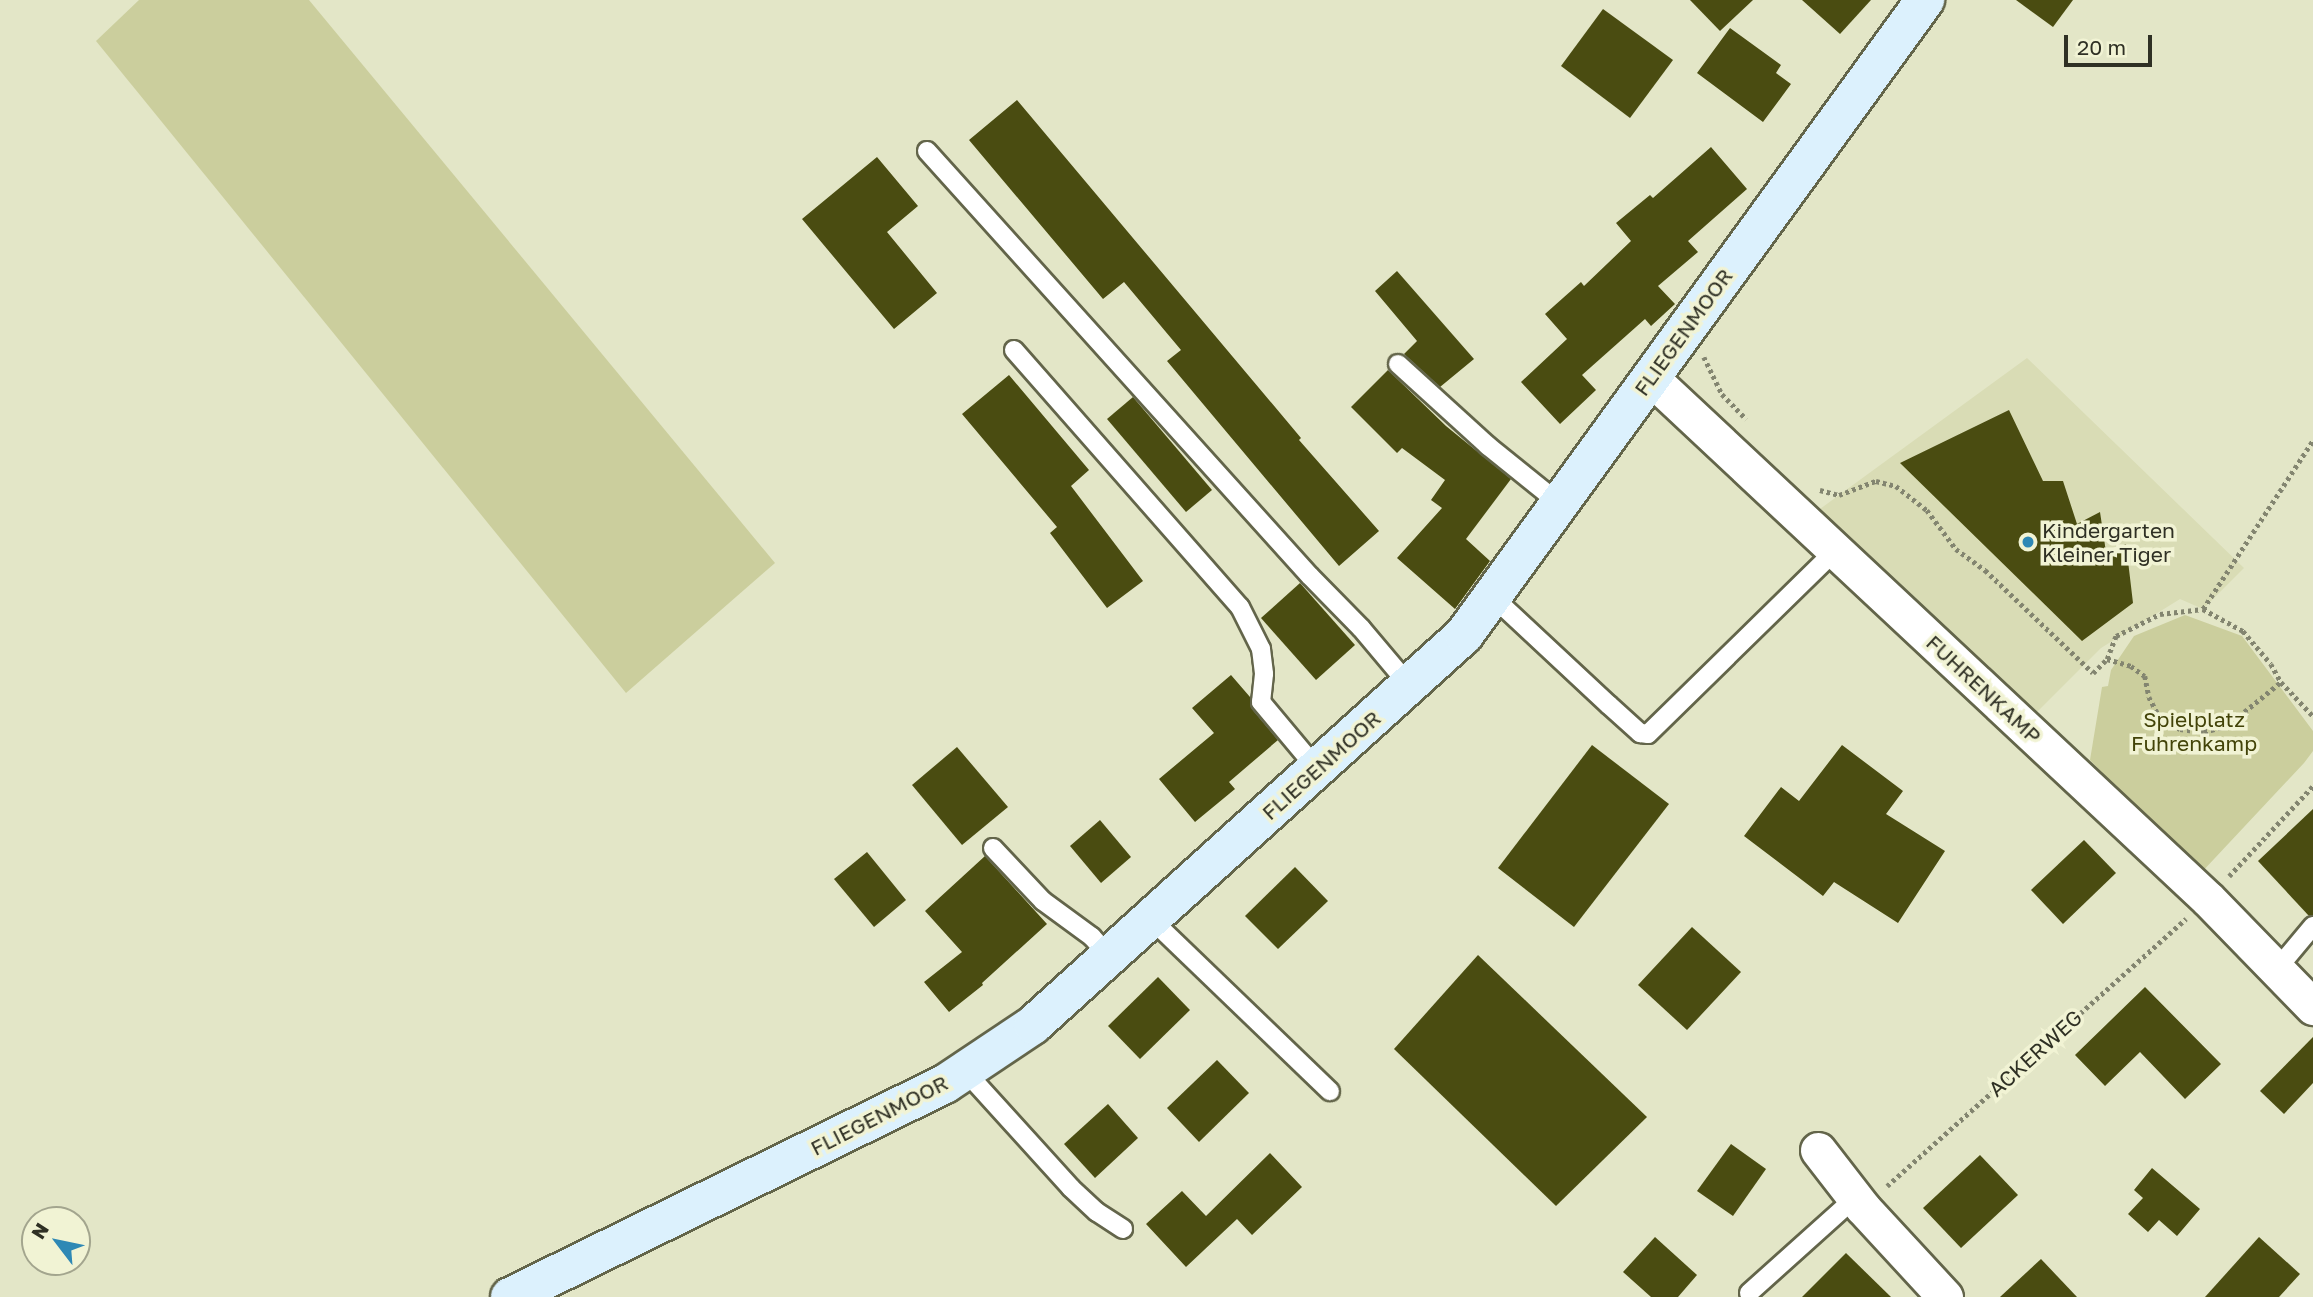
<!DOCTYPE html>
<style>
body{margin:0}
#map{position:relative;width:2313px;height:1297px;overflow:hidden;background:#e3e6c7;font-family:"Golos Text",sans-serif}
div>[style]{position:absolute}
.built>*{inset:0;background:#d9dcb5}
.green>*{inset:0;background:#cbce9d}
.building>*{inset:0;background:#4a4c11}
.path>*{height:4.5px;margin-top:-2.25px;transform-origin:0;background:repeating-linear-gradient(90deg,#838570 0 3.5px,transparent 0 7px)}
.roads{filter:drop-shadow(2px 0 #63654a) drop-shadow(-2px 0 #63654a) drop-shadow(0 2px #63654a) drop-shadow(0 -2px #63654a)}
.lane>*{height:18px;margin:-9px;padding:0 9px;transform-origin:9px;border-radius:9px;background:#fff}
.street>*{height:35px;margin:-17.5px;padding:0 17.5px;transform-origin:17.5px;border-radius:17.5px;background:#fff}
.secondary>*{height:38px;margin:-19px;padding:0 19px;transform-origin:19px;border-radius:19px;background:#dcf1fd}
.dots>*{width:19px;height:19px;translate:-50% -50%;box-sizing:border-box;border:4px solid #f1f3d4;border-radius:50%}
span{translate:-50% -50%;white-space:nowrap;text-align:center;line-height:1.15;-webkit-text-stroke:7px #f1f3d4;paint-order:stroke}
.street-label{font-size:21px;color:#2f3024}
.poi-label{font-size:21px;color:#2f3024}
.left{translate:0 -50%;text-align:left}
.park-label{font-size:21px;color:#424308}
.north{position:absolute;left:21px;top:1206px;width:70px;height:70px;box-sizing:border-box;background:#f1f3d4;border:2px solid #a3a58e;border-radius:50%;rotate:302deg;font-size:19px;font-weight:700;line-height:28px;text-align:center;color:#2f3024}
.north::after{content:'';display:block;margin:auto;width:24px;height:32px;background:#2e88b5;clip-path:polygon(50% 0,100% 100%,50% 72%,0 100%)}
.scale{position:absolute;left:2064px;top:35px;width:88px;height:32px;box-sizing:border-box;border:4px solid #2f3024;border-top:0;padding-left:9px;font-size:21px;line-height:24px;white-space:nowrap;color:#2f3024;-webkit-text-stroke:5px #f1f3d4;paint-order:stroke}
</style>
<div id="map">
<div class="built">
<i style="clip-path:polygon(2027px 358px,2244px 568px,2203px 609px,2180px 599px,2101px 648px,2036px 713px,1809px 517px)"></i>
</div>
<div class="green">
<i style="clip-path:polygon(139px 0,309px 0,775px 563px,626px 693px,96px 41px)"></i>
<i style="clip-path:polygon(2185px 615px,2242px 636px,2313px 731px,2313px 751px,2304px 763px,2200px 874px,2090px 760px,2102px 687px,2108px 686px,2111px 670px,2134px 636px)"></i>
</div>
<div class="building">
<i style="clip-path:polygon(1690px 0,1753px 0,1720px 31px)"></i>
<i style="clip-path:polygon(1802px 0,1871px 0,1840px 34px)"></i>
<i style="clip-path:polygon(2016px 0,2073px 0,2053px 27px)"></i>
<i style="clip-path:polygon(1603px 9px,1673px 60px,1630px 118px,1561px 66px)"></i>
<i style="clip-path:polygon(1730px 28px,1781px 65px,1776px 73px,1791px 84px,1763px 122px,1697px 73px)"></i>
<i style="clip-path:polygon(1017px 100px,1301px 438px,1299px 440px,1379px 531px,1339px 566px,1167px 361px,1181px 350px,1124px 282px,1103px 299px,969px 140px)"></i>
<i style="clip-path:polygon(1711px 147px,1747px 189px,1688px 241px,1698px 252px,1658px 286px,1675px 304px,1651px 326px,1645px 319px,1582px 375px,1596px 390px,1560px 424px,1521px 382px,1567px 339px,1545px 314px,1581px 282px,1584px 286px,1631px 241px,1616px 223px,1650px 195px,1653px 198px)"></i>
<i style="clip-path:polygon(877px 157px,918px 206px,887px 232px,937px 293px,894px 329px,802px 219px)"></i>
<i style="clip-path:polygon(1397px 271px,1474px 359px,1440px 387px,1404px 354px,1417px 341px,1375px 291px)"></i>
<i style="clip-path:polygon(1388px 370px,1446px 426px,1511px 479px,1466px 539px,1490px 561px,1455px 609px,1397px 558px,1442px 508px,1431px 500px,1445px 480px,1402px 448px,1397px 453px,1351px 407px)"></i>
<i style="clip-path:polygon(1009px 375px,1089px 470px,1071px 486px,1143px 581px,1107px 608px,1050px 533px,1057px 527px,962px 414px)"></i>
<i style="clip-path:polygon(1133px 397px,1212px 490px,1186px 512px,1107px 419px)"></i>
<i style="clip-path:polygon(2009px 410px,2043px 481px,2063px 481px,2077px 524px,2100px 512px,2106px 552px,2126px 544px,2133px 603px,2082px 641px,1900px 463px)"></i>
<i style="clip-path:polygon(1300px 583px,1355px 645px,1316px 680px,1261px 618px)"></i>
<i style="clip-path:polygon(1231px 675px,1250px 697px,1252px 709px,1278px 740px,1229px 782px,1235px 789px,1195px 822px,1159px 779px,1214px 733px,1192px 708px)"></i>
<i style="clip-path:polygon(1592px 745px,1669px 804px,1574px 927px,1498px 868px)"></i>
<i style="clip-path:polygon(1842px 745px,1903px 791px,1886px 814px,1945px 851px,1898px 923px,1834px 882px,1823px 896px,1744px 836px,1781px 787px,1799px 801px)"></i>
<i style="clip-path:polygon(957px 747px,1008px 807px,962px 845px,912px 785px)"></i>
<i style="clip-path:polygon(2313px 809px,2313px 915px,2309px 916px,2258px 861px)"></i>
<i style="clip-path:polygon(1100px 820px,1131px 857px,1101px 883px,1070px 846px)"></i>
<i style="clip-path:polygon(2084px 840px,2116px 873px,2063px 924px,2031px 890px)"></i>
<i style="clip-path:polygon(867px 852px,906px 900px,874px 927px,834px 879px)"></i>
<i style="clip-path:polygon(985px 856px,1047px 924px,982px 983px,983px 985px,949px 1012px,924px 982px,962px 952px,925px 911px)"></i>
<i style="clip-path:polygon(1295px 867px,1328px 901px,1278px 949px,1245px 916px)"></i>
<i style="clip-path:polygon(1692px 927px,1741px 972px,1687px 1030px,1638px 985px)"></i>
<i style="clip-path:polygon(1478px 955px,1647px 1117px,1556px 1206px,1394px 1049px)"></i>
<i style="clip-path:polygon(1158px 977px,1190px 1010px,1140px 1059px,1108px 1026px)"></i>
<i style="clip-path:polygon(2145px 987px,2221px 1064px,2185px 1099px,2140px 1052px,2105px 1086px,2075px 1055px)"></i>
<i style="clip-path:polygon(2313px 1037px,2313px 1083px,2284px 1114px,2260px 1091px)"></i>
<i style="clip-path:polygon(1217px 1060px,1249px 1093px,1199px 1142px,1167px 1108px)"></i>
<i style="clip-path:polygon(1108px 1104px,1138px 1138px,1095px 1178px,1064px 1144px)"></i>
<i style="clip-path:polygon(1731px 1144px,1766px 1169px,1733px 1216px,1697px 1191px)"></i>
<i style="clip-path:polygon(1270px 1153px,1302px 1187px,1252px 1235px,1237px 1219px,1186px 1267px,1146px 1224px,1182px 1191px,1206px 1216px)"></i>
<i style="clip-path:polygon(1980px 1155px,2018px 1195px,1961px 1248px,1923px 1208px)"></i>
<i style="clip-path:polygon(2152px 1168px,2200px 1209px,2177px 1236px,2159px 1220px,2148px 1232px,2128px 1214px,2143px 1198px,2134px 1190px)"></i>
<i style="clip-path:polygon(1655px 1237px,1697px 1275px,1678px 1297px,1651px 1297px,1623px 1272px)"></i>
<i style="clip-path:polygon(2259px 1237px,2300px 1274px,2279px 1297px,2205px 1297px)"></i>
<i style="clip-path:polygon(1846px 1253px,1891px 1297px,1802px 1297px)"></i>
<i style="clip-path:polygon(2041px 1259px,2077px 1297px,2000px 1297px)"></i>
</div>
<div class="path">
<i style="left:1704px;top:357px;width:41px;rotate:64.1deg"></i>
<i style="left:1722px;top:394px;width:35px;rotate:46deg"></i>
<i style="left:1820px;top:490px;width:20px;rotate:15deg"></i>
<i style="left:1839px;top:495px;width:40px;rotate:-21deg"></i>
<i style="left:1876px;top:481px;width:21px;rotate:14deg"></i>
<i style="left:1896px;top:486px;width:39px;rotate:38deg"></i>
<i style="left:1927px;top:510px;width:49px;rotate:53.4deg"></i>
<i style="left:1956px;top:549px;width:36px;rotate:36deg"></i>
<i style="left:1985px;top:570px;width:149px;rotate:43.6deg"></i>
<i style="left:2093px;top:673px;width:20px;rotate:-45deg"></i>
<i style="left:2107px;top:659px;width:25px;rotate:16deg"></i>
<i style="left:2131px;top:666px;width:17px;rotate:36deg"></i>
<i style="left:2145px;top:676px;width:21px;rotate:79deg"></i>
<i style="left:2149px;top:697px;width:24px;rotate:62deg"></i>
<i style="left:2160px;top:718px;width:23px;rotate:29deg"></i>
<i style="left:2180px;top:729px;width:24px;rotate:7deg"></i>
<i style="left:2204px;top:732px;width:25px;rotate:-16deg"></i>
<i style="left:2228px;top:725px;width:68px;rotate:-39.1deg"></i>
<i style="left:2281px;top:682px;width:47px;rotate:46.7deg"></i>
<i style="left:2203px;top:609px;width:202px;rotate:-56.9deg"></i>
<i style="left:2107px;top:659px;width:25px;rotate:-69deg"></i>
<i style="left:2116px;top:636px;width:49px;rotate:-26.6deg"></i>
<i style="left:2160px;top:614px;width:43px;rotate:-6.6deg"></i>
<i style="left:2203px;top:609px;width:46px;rotate:28.8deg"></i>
<i style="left:2243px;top:631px;width:43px;rotate:49.7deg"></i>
<i style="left:2271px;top:664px;width:21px;rotate:61deg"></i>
<i style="left:2229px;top:876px;width:123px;rotate:-47deg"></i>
<i style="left:1887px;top:1186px;width:401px;rotate:-41.8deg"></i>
</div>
<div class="roads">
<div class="lane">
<i style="left:927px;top:151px;width:572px;rotate:47.98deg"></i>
<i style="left:1310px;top:576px;width:73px;rotate:45.6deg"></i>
<i style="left:1361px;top:628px;width:75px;rotate:49.9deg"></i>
<i style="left:1014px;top:350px;width:342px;rotate:48.7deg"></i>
<i style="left:1240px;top:607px;width:47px;rotate:63.4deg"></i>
<i style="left:1261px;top:649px;width:25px;rotate:83deg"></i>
<i style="left:1264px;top:674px;width:28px;rotate:96deg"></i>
<i style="left:1261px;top:702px;width:87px;rotate:50.1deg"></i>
<i style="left:1398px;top:364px;width:122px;rotate:42.3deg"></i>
<i style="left:1488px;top:446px;width:91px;rotate:38.8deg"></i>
<i style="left:1492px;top:596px;width:160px;rotate:43deg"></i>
<i style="left:1609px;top:705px;width:42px;rotate:42.1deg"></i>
<i style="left:1640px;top:733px;width:8px;rotate:7deg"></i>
<i style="left:1648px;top:734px;width:263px;rotate:-44.4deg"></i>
<i style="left:993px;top:848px;width:73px;rotate:46.7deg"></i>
<i style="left:1043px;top:901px;width:61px;rotate:36.3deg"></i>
<i style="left:1092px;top:937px;width:27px;rotate:48deg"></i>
<i style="left:1152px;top:920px;width:247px;rotate:43.9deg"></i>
<i style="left:2277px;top:969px;width:56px;rotate:-50.1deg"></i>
<i style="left:965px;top:1071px;width:158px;rotate:47.8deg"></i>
<i style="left:1071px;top:1188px;width:35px;rotate:43deg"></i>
<i style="left:1097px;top:1212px;width:31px;rotate:33deg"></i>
<i style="left:1749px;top:1293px;width:142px;rotate:-41.9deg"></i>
</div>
<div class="street">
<i style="left:1650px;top:377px;width:764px;rotate:43.09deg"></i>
<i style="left:2208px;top:899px;width:151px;rotate:45.8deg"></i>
<i style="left:1818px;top:1150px;width:73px;rotate:52.2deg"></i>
<i style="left:1863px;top:1208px;width:121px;rotate:47.3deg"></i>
</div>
<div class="secondary">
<i style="left:510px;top:1297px;width:484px;rotate:-26.1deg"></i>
<i style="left:945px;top:1084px;width:106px;rotate:-33.8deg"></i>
<i style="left:1033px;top:1025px;width:581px;rotate:-42.14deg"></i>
<i style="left:1464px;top:635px;width:785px;rotate:-54.02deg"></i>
</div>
</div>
<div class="dots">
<i style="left:2028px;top:542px;background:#2e88b5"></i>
</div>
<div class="street-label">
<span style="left:1683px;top:332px;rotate:-54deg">FLIEGENMOOR</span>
<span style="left:1984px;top:689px;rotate:43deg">FUHRENKAMP</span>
<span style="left:1321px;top:765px;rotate:-42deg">FLIEGENMOOR</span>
<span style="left:2035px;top:1053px;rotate:-42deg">ACKERWEG</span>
<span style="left:879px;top:1115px;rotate:-27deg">FLIEGENMOOR</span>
</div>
<div class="poi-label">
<span class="left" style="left:2042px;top:542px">Kindergarten<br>Kleiner Tiger</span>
</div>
<div class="park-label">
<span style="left:2194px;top:731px">Spielplatz<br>Fuhrenkamp</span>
</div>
<div class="north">N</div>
<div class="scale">20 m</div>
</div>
